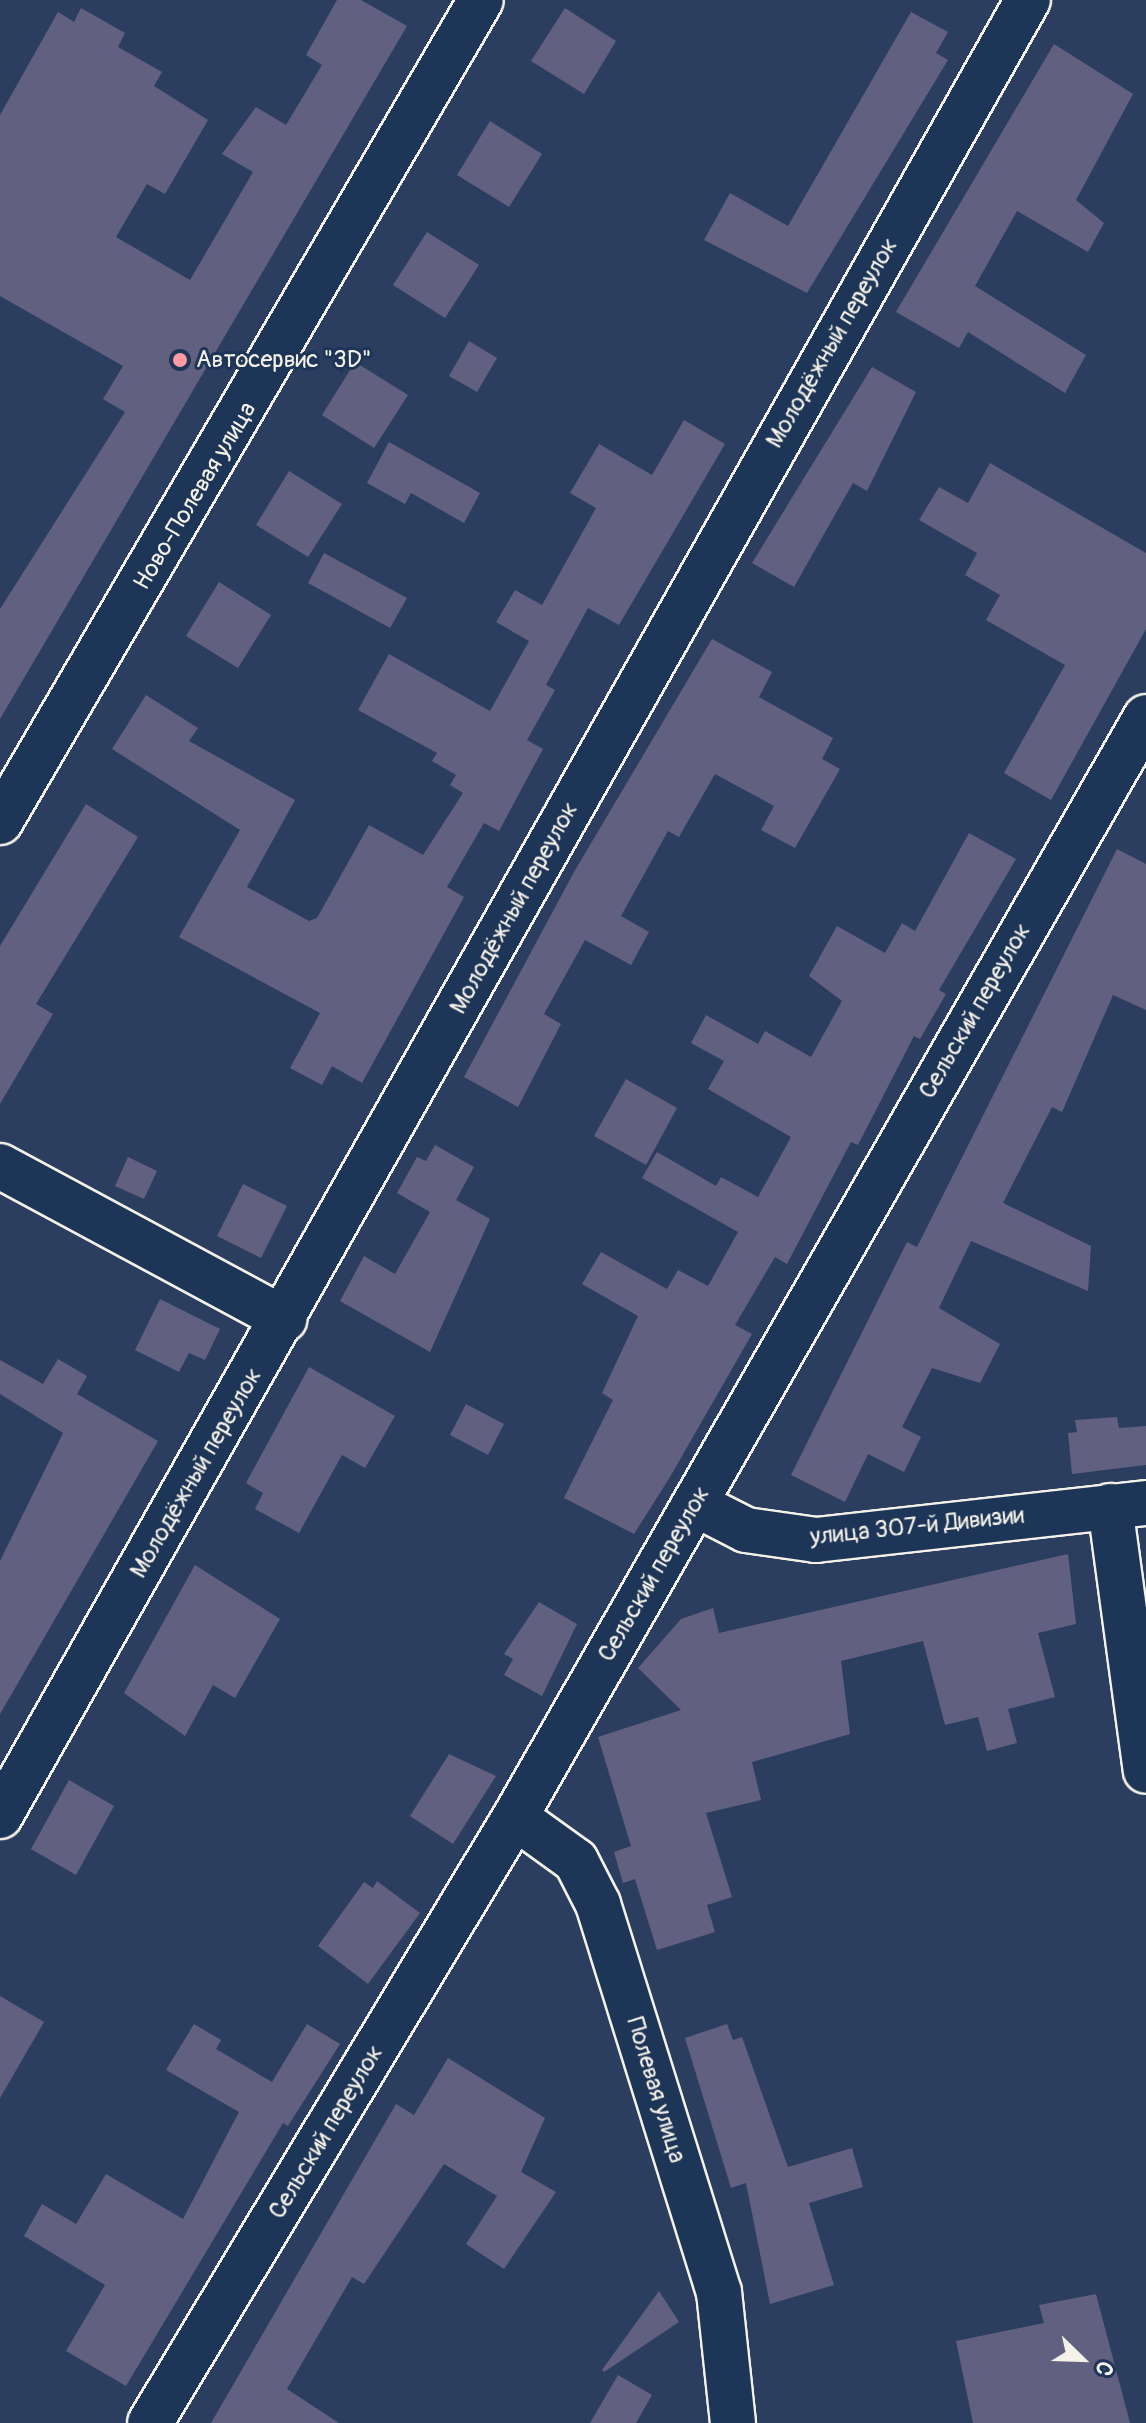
<!DOCTYPE html>
<meta charset="utf-8">
<style>
body{margin:0}
#map{position:relative;width:1146px;height:2423px;overflow:hidden;background:#2b3e5f;font-family:Pangolin,sans-serif}
div>[style]{position:absolute}
.building>*{inset:0;background:#626081}
.roads{filter:drop-shadow(2px 0 #f4f1e8) drop-shadow(-2px 0 #f4f1e8) drop-shadow(0 2px #f4f1e8) drop-shadow(0 -2px #f4f1e8)}
.minor>*{height:44px;margin:-22px;padding:0 22px;transform-origin:22px;border-radius:22px;background:#1d3557}
.dots>*{width:22px;height:22px;translate:-50% -50%;box-sizing:border-box;border:4px solid #1d3557;border-radius:50%}
span{translate:-50% -50%;white-space:nowrap;text-align:center;line-height:1.15;-webkit-text-stroke:6px #1d3557;paint-order:stroke}
.street-label{font-size:24px;color:#f4f1e8}
.poi-label{font-size:24px;color:#f4f1e8}
.left{translate:0 -50%;text-align:left}
.north{position:absolute;left:1042px;top:2319px;width:80px;height:80px;-webkit-text-stroke:6px #1d3557;paint-order:stroke;rotate:113deg;font-size:22px;font-weight:700;line-height:32px;text-align:center;color:#f4f1e8}
.north::after{content:'';display:block;margin:auto;width:28px;height:36px;background:#f4f1e8;clip-path:polygon(50% 0,100% 100%,50% 72%,0 100%)}
</style>
<div id="map">
<div class="building">
<i style="clip-path:polygon(337px 0,361px 0,407px 26px,0 719px,0 609px,125px 412px,103px 399px,123px 366px,0 296px,0 115px,58px 12px,74px 22px,81px 8px,125px 33px,118px 47px,162px 72px,154px 86px,208px 120px,165px 194px,147px 184px,116px 237px,190px 280px,253px 172px,222px 154px,256px 107px,286px 125px,322px 65px,306px 55px)"></i>
<i style="clip-path:polygon(565px 8px,616px 41px,584px 94px,531px 61px)"></i>
<i style="clip-path:polygon(911px 12px,948px 32px,936px 53px,948px 60px,807px 293px,704px 240px,730px 193px,788px 226px)"></i>
<i style="clip-path:polygon(1054px 44px,1133px 94px,1076px 200px,1104px 223px,1088px 252px,1017px 211px,975px 286px,1086px 355px,1065px 393px,968px 332px,959px 348px,896px 312px)"></i>
<i style="clip-path:polygon(490px 121px,542px 154px,509px 207px,457px 175px)"></i>
<i style="clip-path:polygon(427px 232px,479px 265px,445px 318px,393px 285px)"></i>
<i style="clip-path:polygon(469px 341px,497px 358px,477px 392px,449px 376px)"></i>
<i style="clip-path:polygon(355px 362px,408px 395px,374px 448px,322px 415px)"></i>
<i style="clip-path:polygon(872px 367px,916px 392px,867px 491px,853px 483px,794px 587px,752px 563px)"></i>
<i style="clip-path:polygon(684px 420px,725px 444px,619px 625px,588px 608px,546px 685px,555px 690px,527px 740px,543px 749px,499px 831px,484px 823px,447px 887px,464px 897px,362px 1083px,332px 1066px,322px 1085px,290px 1068px,320px 1013px,179px 937px,240px 830px,112px 749px,146px 695px,198px 728px,189px 741px,295px 800px,247px 887px,309px 921px,317px 918px,369px 825px,423px 855px,463px 793px,450px 785px,456px 775px,432px 761px,437px 753px,358px 710px,389px 654px,490px 711px,529px 641px,496px 622px,515px 590px,542px 605px,596px 508px,570px 493px,599px 444px,652px 475px)"></i>
<i style="clip-path:polygon(389px 442px,480px 493px,464px 523px,411px 493px,405px 504px,367px 483px)"></i>
<i style="clip-path:polygon(990px 463px,1146px 553px,1146px 629px,1051px 800px,1004px 773px,1065px 665px,986px 620px,1000px 595px,965px 575px,977px 553px,919px 520px,939px 487px,968px 503px)"></i>
<i style="clip-path:polygon(289px 471px,342px 504px,308px 557px,256px 525px)"></i>
<i style="clip-path:polygon(324px 553px,407px 598px,390px 628px,308px 583px)"></i>
<i style="clip-path:polygon(219px 582px,271px 615px,238px 668px,186px 636px)"></i>
<i style="clip-path:polygon(712px 639px,772px 672px,759px 697px,833px 738px,822px 759px,840px 769px,795px 848px,761px 830px,774px 806px,715px 774px,679px 837px,668px 831px,621px 916px,649px 932px,631px 965px,585px 940px,544px 1014px,561px 1024px,518px 1107px,464px 1077px,574px 872px)"></i>
<i style="clip-path:polygon(86px 804px,138px 837px,36px 1004px,53px 1014px,0 1104px,0 946px)"></i>
<i style="clip-path:polygon(969px 833px,1016px 859px,939px 990px,946px 994px,920px 1039px,914px 1036px,858px 1145px,851px 1142px,787px 1264px,775px 1257px,735px 1325px,752px 1334px,670px 1477px,634px 1534px,564px 1498px,613px 1400px,602px 1393px,638px 1316px,582px 1284px,601px 1252px,667px 1289px,678px 1270px,708px 1286px,738px 1232px,642px 1178px,657px 1152px,716px 1186px,721px 1177px,758px 1197px,791px 1137px,708px 1089px,724px 1061px,691px 1043px,706px 1015px,758px 1044px,765px 1031px,811px 1057px,842px 1001px,809px 976px,837px 926px,885px 953px,902px 923px,915px 931px)"></i>
<i style="clip-path:polygon(1117px 849px,1146px 864px,1146px 1010px,1113px 995px,1062px 1112px,1052px 1107px,1003px 1203px,1091px 1246px,1088px 1291px,971px 1241px,939px 1308px,1000px 1344px,980px 1383px,932px 1368px,902px 1427px,921px 1437px,904px 1472px,868px 1454px,845px 1502px,791px 1475px,907px 1242px,917px 1247px)"></i>
<i style="clip-path:polygon(626px 1079px,677px 1108px,646px 1165px,594px 1136px)"></i>
<i style="clip-path:polygon(435px 1145px,474px 1167px,456px 1200px,490px 1219px,430px 1352px,340px 1301px,364px 1256px,395px 1274px,430px 1212px,397px 1193px,417px 1157px,426px 1161px)"></i>
<i style="clip-path:polygon(128px 1157px,157px 1171px,144px 1199px,115px 1186px)"></i>
<i style="clip-path:polygon(243px 1184px,287px 1206px,261px 1258px,217px 1236px)"></i>
<i style="clip-path:polygon(160px 1299px,220px 1329px,205px 1360px,189px 1353px,179px 1372px,135px 1350px)"></i>
<i style="clip-path:polygon(58px 1359px,87px 1376px,77px 1394px,158px 1441px,0 1714px,0 1561px,63px 1433px,0 1394px,0 1360px,43px 1384px)"></i>
<i style="clip-path:polygon(309px 1367px,395px 1416px,365px 1468px,342px 1455px,299px 1533px,255px 1509px,263px 1493px,246px 1483px)"></i>
<i style="clip-path:polygon(466px 1404px,504px 1424px,488px 1455px,450px 1435px)"></i>
<i style="clip-path:polygon(1117px 1417px,1119px 1428px,1146px 1426px,1146px 1465px,1072px 1474px,1068px 1433px,1077px 1432px,1075px 1420px)"></i>
<i style="clip-path:polygon(1068px 1554px,1076px 1624px,1038px 1633px,1055px 1697px,1008px 1709px,1017px 1743px,987px 1751px,978px 1717px,945px 1725px,923px 1641px,841px 1661px,850px 1734px,752px 1762px,761px 1800px,706px 1813px,732px 1897px,707px 1905px,715px 1932px,657px 1950px,635px 1879px,623px 1883px,614px 1852px,631px 1846px,598px 1737px,681px 1710px,638px 1668px,681px 1619px,713px 1608px,719px 1633px)"></i>
<i style="clip-path:polygon(195px 1565px,280px 1619px,235px 1698px,213px 1685px,185px 1736px,124px 1693px)"></i>
<i style="clip-path:polygon(539px 1602px,577px 1624px,542px 1696px,504px 1675px,513px 1659px,504px 1654px)"></i>
<i style="clip-path:polygon(449px 1754px,496px 1776px,453px 1844px,410px 1816px)"></i>
<i style="clip-path:polygon(69px 1780px,114px 1806px,76px 1875px,31px 1849px)"></i>
<i style="clip-path:polygon(377px 1881px,420px 1913px,368px 1984px,318px 1946px,364px 1882px,373px 1888px)"></i>
<i style="clip-path:polygon(0 1996px,44px 2022px,0 2098px)"></i>
<i style="clip-path:polygon(194px 2024px,221px 2040px,216px 2049px,272px 2082px,307px 2024px,340px 2044px,288px 2126px,283px 2123px,126px 2386px,66px 2351px,105px 2285px,24px 2236px,42px 2204px,76px 2224px,106px 2174px,183px 2219px,239px 2112px,166px 2070px)"></i>
<i style="clip-path:polygon(727px 2024px,733px 2040px,742px 2037px,788px 2167px,852px 2148px,863px 2187px,809px 2203px,834px 2285px,770px 2304px,746px 2183px,731px 2188px,685px 2038px)"></i>
<i style="clip-path:polygon(448px 2058px,545px 2118px,521px 2172px,556px 2192px,504px 2269px,466px 2244px,497px 2196px,444px 2164px,364px 2284px,352px 2277px,287px 2389px,339px 2423px,211px 2423px,396px 2104px,414px 2115px)"></i>
<i style="clip-path:polygon(659px 2291px,679px 2322px,604px 2372px,602px 2370px)"></i>
<i style="clip-path:polygon(1096px 2294px,1130px 2423px,973px 2423px,956px 2341px,1044px 2323px,1039px 2305px)"></i>
<i style="clip-path:polygon(618px 2375px,652px 2395px,636px 2423px,590px 2423px)"></i>
</div>
<div class="roads">
<div class="minor">
<i style="left:0;top:822px;width:952px;rotate:-59.67deg"></i>
<i style="left:0;top:1166px;width:323px;rotate:28.3deg"></i>
<i style="left:695px;top:1504px;width:57px;rotate:27deg"></i>
<i style="left:746px;top:1530px;width:71px;rotate:8.1deg"></i>
<i style="left:816px;top:1540px;width:332px;rotate:-6.4deg"></i>
<i style="left:1110px;top:1506px;width:267px;rotate:82.3deg"></i>
<i style="left:0;top:1816px;width:2087px;rotate:-60.49deg"></i>
<i style="left:515px;top:1817px;width:75px;rotate:35.8deg"></i>
<i style="left:576px;top:1861px;width:48px;rotate:62.9deg"></i>
<i style="left:598px;top:1904px;width:406px;rotate:72.7deg"></i>
<i style="left:719px;top:2292px;width:132px;rotate:83.9deg"></i>
<i style="left:150px;top:2423px;width:707px;rotate:-58.94deg"></i>
<i style="left:515px;top:1817px;width:1268px;rotate:-60.16deg"></i>
</div>
</div>
<div class="dots">
<i style="left:180px;top:360px;background:#ff9aa2"></i>
</div>
<div class="street-label">
<span style="left:832px;top:343px;rotate:-60deg">Молодёжный переулок</span>
<span style="left:195px;top:496px;rotate:-59deg">Ново-Полевая улица</span>
<span style="left:514px;top:908px;rotate:-61deg">Молодёжный переулок</span>
<span style="left:975px;top:1011px;rotate:-60deg">Сельский переулок</span>
<span style="left:196px;top:1473px;rotate:-60deg">Молодёжный переулок</span>
<span style="left:917px;top:1526px;rotate:-6deg">улица 307-й Дивизии</span>
<span style="left:654px;top:1574px;rotate:-60deg">Сельский переулок</span>
<span style="left:656px;top:2090px;rotate:73deg">Полевая улица</span>
<span style="left:326px;top:2132px;rotate:-59deg">Сельский переулок</span>
</div>
<div class="poi-label">
<span class="left" style="left:196px;top:360px">Автосервис "3D"</span>
</div>
<div class="north">С</div>
</div>
